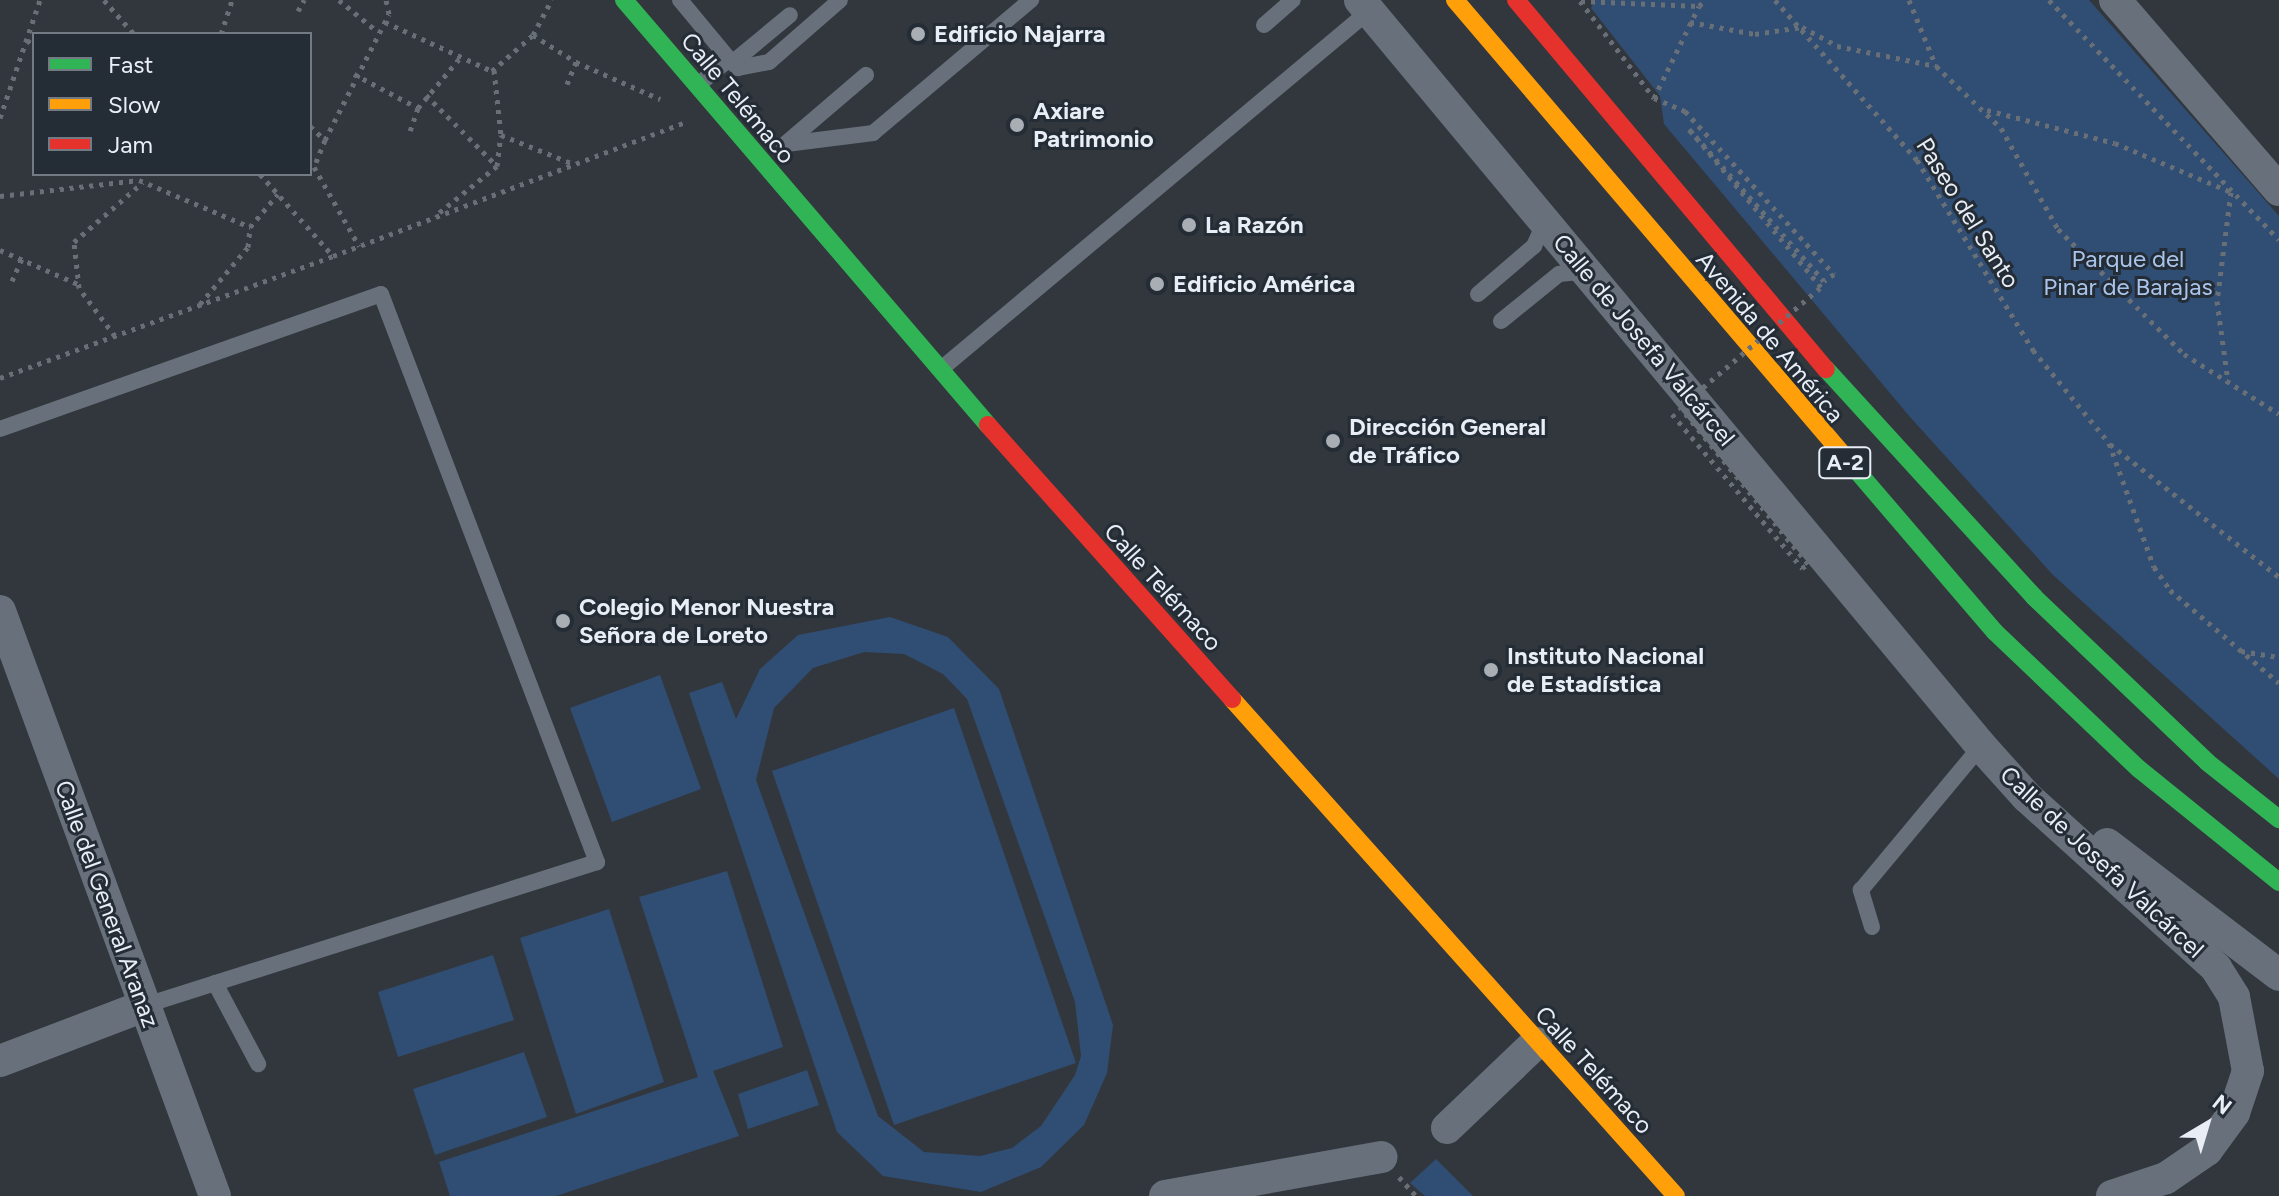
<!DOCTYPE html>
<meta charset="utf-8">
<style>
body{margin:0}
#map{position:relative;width:2279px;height:1196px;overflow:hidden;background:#32373d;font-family:Figtree,sans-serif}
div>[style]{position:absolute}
.green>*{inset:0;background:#304d73}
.path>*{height:5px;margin-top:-2.5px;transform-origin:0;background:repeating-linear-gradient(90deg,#696f77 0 4px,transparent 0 10px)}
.lane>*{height:16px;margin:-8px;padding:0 8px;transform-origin:8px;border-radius:8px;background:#68717b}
.street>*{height:32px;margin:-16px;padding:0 16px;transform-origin:16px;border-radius:16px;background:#68717b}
.fast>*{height:18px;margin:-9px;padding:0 9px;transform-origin:9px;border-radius:9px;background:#30b455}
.slow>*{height:18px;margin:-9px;padding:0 9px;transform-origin:9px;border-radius:9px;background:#ff9f0a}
.jam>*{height:18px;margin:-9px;padding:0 9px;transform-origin:9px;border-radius:9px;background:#e5322d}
.path-bridge>*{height:5px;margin-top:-2.5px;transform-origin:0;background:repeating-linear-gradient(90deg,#696f77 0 4px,transparent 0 10px)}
.dots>*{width:22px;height:22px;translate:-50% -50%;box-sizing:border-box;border:4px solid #242c36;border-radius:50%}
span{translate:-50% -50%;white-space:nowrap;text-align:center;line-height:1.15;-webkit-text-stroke:6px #242c36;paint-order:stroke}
.shield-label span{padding:2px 6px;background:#242c36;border:2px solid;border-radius:6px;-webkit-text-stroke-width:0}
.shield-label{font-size:22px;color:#e9eef6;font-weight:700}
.poi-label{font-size:24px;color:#e9eef6;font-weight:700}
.left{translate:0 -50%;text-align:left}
.street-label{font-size:24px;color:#e9eef6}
.park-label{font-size:24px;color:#a9c5ec}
.legend{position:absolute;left:32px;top:32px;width:280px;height:144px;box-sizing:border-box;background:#242c36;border:2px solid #737a83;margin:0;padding:10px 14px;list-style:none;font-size:24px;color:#e9eef6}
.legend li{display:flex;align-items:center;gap:16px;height:40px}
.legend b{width:40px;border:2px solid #737a83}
.north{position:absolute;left:2167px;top:1084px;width:80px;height:80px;-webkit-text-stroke:6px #242c36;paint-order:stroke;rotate:38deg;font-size:22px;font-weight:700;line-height:32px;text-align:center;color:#e9eef6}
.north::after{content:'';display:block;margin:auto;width:28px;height:36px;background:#e9eef6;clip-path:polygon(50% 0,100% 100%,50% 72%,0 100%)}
</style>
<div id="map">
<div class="green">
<i style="clip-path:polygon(1595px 0,2089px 0,2214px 142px,2279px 216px,2279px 779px,2053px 575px,1910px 417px,1664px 124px,1660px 96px,1591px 8px)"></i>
<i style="clip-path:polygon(evenodd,890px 617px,948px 637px,999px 689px,1113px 1025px,1107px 1073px,1084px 1125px,1041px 1167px,981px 1192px,883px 1176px,837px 1132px,689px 693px,722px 682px,736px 719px,760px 669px,798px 635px,890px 617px,864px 652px,904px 654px,943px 674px,967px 699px,1075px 1002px,1081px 1056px,1075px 1075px,1041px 1126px,1012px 1148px,980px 1156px,924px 1152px,878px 1116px,756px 780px,774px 708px,813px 668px,864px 652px)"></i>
<i style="clip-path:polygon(660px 675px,701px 789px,612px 822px,570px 708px)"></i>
<i style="clip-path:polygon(954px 708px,1076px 1063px,894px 1125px,772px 771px)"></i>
<i style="clip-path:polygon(727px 871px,783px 1047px,713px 1071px,739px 1136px,556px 1196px,450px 1196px,439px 1162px,698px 1077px,639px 897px)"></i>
<i style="clip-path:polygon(609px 909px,664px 1082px,576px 1114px,520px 938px)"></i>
<i style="clip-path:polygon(493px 955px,514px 1020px,398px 1057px,378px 992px)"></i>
<i style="clip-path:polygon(524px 1052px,547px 1117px,435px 1155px,413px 1089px)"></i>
<i style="clip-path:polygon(807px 1070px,819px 1105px,748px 1129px,738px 1094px)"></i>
<i style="clip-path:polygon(1436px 1159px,1473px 1196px,1425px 1196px,1410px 1183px)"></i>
</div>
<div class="path">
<i style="left:104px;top:0;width:45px;rotate:48.6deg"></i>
<i style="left:339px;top:0;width:50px;rotate:39.4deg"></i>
<i style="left:1775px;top:0;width:214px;rotate:48.4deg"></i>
<i style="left:1917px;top:160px;width:223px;rotate:58.6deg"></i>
<i style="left:2033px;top:350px;width:120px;rotate:50.7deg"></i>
<i style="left:2109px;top:443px;width:132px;rotate:70.1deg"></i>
<i style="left:2154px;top:567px;width:28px;rotate:55deg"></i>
<i style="left:2170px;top:590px;width:143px;rotate:40.5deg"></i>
<i style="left:1909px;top:0;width:71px;rotate:67.8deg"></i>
<i style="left:1936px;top:66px;width:90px;rotate:43.6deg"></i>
<i style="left:2001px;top:128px;width:116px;rotate:60.6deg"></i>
<i style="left:2058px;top:229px;width:177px;rotate:44.8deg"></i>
<i style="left:2184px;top:354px;width:112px;rotate:32.3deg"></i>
<i style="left:2049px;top:0;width:332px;rotate:46.2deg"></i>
<i style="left:1580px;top:1px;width:122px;rotate:52.7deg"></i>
<i style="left:1654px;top:98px;width:34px;rotate:23deg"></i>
<i style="left:1685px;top:111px;width:221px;rotate:47.6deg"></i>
<i style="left:1834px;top:274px;width:12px;rotate:145deg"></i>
<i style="left:1581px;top:1px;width:118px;rotate:2.4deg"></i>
<i style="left:1699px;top:6px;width:9px;rotate:-41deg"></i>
<i style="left:298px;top:11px;width:13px;rotate:-61deg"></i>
<i style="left:385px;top:22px;width:118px;rotate:24.6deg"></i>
<i style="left:492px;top:71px;width:55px;rotate:-41.3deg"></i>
<i style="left:533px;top:35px;width:40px;rotate:-62deg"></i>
<i style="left:1690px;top:22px;width:66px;rotate:10.5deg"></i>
<i style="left:1755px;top:34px;width:48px;rotate:-8.5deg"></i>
<i style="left:1802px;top:27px;width:40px;rotate:28deg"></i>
<i style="left:1837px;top:46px;width:101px;rotate:11.4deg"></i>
<i style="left:221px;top:34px;width:36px;rotate:-72deg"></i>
<i style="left:533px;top:35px;width:51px;rotate:32.1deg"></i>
<i style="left:576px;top:62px;width:24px;rotate:112deg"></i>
<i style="left:27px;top:40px;width:9px;rotate:41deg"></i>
<i style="left:576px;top:62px;width:92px;rotate:23.8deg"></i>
<i style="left:494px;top:70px;width:65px;rotate:83.9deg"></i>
<i style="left:354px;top:74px;width:72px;rotate:28deg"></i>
<i style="left:418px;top:108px;width:24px;rotate:109deg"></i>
<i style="left:426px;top:95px;width:100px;rotate:45deg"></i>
<i style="left:497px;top:166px;width:80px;rotate:141.1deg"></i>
<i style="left:1654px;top:98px;width:102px;rotate:-63.9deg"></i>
<i style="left:418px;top:108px;width:65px;rotate:-50deg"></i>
<i style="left:1987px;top:110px;width:132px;rotate:14.5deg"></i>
<i style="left:2115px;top:143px;width:126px;rotate:22.9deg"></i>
<i style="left:2231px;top:192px;width:110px;rotate:97.3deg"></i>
<i style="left:2217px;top:301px;width:81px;rotate:82.2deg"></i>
<i style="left:0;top:118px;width:125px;rotate:-71.3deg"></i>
<i style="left:310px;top:126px;width:21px;rotate:43deg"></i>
<i style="left:325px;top:140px;width:29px;rotate:112deg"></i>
<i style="left:314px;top:167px;width:91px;rotate:60.3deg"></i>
<i style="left:325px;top:140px;width:141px;rotate:-63.1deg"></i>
<i style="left:389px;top:14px;width:14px;rotate:-102deg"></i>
<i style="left:497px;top:166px;width:31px;rotate:-83deg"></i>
<i style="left:501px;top:135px;width:79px;rotate:21.7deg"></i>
<i style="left:260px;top:174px;width:110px;rotate:48.3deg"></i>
<i style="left:333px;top:256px;width:378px;rotate:-20.8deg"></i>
<i style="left:0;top:196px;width:140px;rotate:-6.6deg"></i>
<i style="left:139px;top:180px;width:121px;rotate:22.9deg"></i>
<i style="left:250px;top:227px;width:43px;rotate:-49.7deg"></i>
<i style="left:0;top:250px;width:85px;rotate:23.6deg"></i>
<i style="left:12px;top:281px;width:24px;rotate:-66deg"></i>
<i style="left:200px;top:304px;width:75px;rotate:-49.9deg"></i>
<i style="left:248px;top:247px;width:20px;rotate:-84deg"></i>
<i style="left:115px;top:336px;width:60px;rotate:-126.9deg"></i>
<i style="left:79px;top:288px;width:46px;rotate:-96.2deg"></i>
<i style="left:74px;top:242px;width:91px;rotate:-41deg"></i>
<i style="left:0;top:378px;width:355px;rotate:-20.1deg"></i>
<i style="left:2110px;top:444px;width:215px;rotate:38.2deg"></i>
<i style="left:2241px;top:651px;width:38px;rotate:9deg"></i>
<i style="left:1399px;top:1177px;width:25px;rotate:48deg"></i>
</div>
<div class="lane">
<i style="left:680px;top:0;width:77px;rotate:50.3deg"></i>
<i style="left:1264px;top:25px;width:38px;rotate:-41deg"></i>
<i style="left:732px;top:63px;width:75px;rotate:-39.6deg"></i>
<i style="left:698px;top:85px;width:40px;rotate:-40deg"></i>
<i style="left:729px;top:59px;width:13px;rotate:45deg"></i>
<i style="left:738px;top:68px;width:32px;rotate:-11deg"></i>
<i style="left:769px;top:62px;width:94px;rotate:-41.1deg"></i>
<i style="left:786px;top:144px;width:88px;rotate:-7.2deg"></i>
<i style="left:873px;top:133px;width:207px;rotate:-40.1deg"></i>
<i style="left:784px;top:145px;width:108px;rotate:-40.5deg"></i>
<i style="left:1478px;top:294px;width:74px;rotate:-40.6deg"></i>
<i style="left:1534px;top:246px;width:27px;rotate:-66deg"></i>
<i style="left:1501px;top:321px;width:75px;rotate:-39deg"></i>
<i style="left:1559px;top:274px;width:27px;rotate:-6deg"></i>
<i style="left:941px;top:369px;width:558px;rotate:-39.91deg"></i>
<i style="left:0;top:429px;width:404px;rotate:-19.5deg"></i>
<i style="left:381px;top:294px;width:608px;rotate:69.18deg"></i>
<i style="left:597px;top:862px;width:475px;rotate:162.4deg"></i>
<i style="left:1872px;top:927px;width:39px;rotate:-107deg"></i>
<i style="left:1861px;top:890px;width:187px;rotate:-50.2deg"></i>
<i style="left:215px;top:983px;width:92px;rotate:62deg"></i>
</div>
<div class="street">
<i style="left:1360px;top:0;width:971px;rotate:50.22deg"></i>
<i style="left:1981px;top:746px;width:69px;rotate:48deg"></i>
<i style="left:2027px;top:797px;width:255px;rotate:42.1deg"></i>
<i style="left:2216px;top:968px;width:34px;rotate:58deg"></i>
<i style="left:2234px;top:997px;width:75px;rotate:79.3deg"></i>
<i style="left:2248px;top:1071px;width:44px;rotate:108.4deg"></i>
<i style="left:2234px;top:1113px;width:46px;rotate:126.1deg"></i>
<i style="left:2207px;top:1150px;width:50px;rotate:145.7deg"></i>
<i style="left:2166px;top:1178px;width:57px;rotate:161.6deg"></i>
<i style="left:2115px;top:0;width:251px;rotate:49.2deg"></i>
<i style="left:0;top:611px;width:623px;rotate:69.82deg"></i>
<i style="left:2107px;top:844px;width:216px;rotate:37.3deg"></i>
<i style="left:0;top:1061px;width:154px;rotate:-20.9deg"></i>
<i style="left:1447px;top:1128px;width:123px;rotate:-43.7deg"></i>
<i style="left:1165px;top:1196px;width:220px;rotate:-10.2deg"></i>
</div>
<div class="fast">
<i style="left:624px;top:0;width:560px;rotate:49.42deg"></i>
<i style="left:1826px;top:369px;width:309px;rotate:47.6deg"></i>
<i style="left:2034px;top:597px;width:239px;rotate:43.6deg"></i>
<i style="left:2207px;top:762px;width:92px;rotate:38.4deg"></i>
<i style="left:1851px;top:464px;width:221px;rotate:49.4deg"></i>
<i style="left:1995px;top:632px;width:199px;rotate:43.6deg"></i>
<i style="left:2139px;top:769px;width:180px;rotate:38.9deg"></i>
</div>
<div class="slow">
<i style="left:1455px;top:0;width:610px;rotate:49.52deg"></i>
<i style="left:1232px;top:699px;width:666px;rotate:48.22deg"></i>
</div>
<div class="jam">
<i style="left:1516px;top:0;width:482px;rotate:50deg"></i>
<i style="left:988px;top:425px;width:367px;rotate:48.3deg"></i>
</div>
<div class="path-bridge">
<i style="left:1672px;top:414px;width:202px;rotate:49.8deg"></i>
<i style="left:1802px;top:568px;width:7px;rotate:-34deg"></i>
<i style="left:1808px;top:564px;width:203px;rotate:-129.2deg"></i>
<i style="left:1680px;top:407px;width:185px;rotate:-40.4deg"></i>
<i style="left:1821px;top:287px;width:206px;rotate:-129.9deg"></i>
<i style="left:1689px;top:129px;width:203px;rotate:48.4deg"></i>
</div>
<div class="dots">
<i style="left:918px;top:34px;background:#a9aeb5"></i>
<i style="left:1017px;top:125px;background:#a9aeb5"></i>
<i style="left:1189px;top:225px;background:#a9aeb5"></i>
<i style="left:1157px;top:284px;background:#a9aeb5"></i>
<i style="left:1333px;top:441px;background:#a9aeb5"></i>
<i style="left:563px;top:621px;background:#a9aeb5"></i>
<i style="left:1491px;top:670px;background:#a9aeb5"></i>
</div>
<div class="shield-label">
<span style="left:1845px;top:463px">A-2</span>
</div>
<div class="poi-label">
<span class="left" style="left:934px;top:34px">Edificio Najarra</span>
<span class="left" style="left:1033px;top:125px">Axiare<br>Patrimonio</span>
<span class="left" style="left:1205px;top:225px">La Razón</span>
<span class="left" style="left:1173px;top:284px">Edificio América</span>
<span class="left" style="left:1349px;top:441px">Dirección General<br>de Tráfico</span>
<span class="left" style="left:579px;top:621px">Colegio Menor Nuestra<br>Señora de Loreto</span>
<span class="left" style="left:1507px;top:670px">Instituto Nacional<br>de Estadística</span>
</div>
<div class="street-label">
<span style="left:738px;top:98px;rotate:50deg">Calle Telémaco</span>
<span style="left:1968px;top:213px;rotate:58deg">Paseo del Santo</span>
<span style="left:1770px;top:337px;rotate:50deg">Avenida de América</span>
<span style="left:1644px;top:340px;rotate:50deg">Calle de Josefa Valcárcel</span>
<span style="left:1163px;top:587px;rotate:48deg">Calle Telémaco</span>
<span style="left:2102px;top:862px;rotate:43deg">Calle de Josefa Valcárcel</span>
<span style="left:107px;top:904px;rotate:70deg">Calle del General Aranaz</span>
<span style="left:1594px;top:1070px;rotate:48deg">Calle Telémaco</span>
</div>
<div class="park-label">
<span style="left:2128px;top:273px">Parque del<br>Pinar de Barajas</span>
</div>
<ul class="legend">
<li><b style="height:10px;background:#30b455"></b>Fast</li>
<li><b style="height:10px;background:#ff9f0a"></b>Slow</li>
<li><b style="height:10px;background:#e5322d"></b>Jam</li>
</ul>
<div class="north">N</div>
</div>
